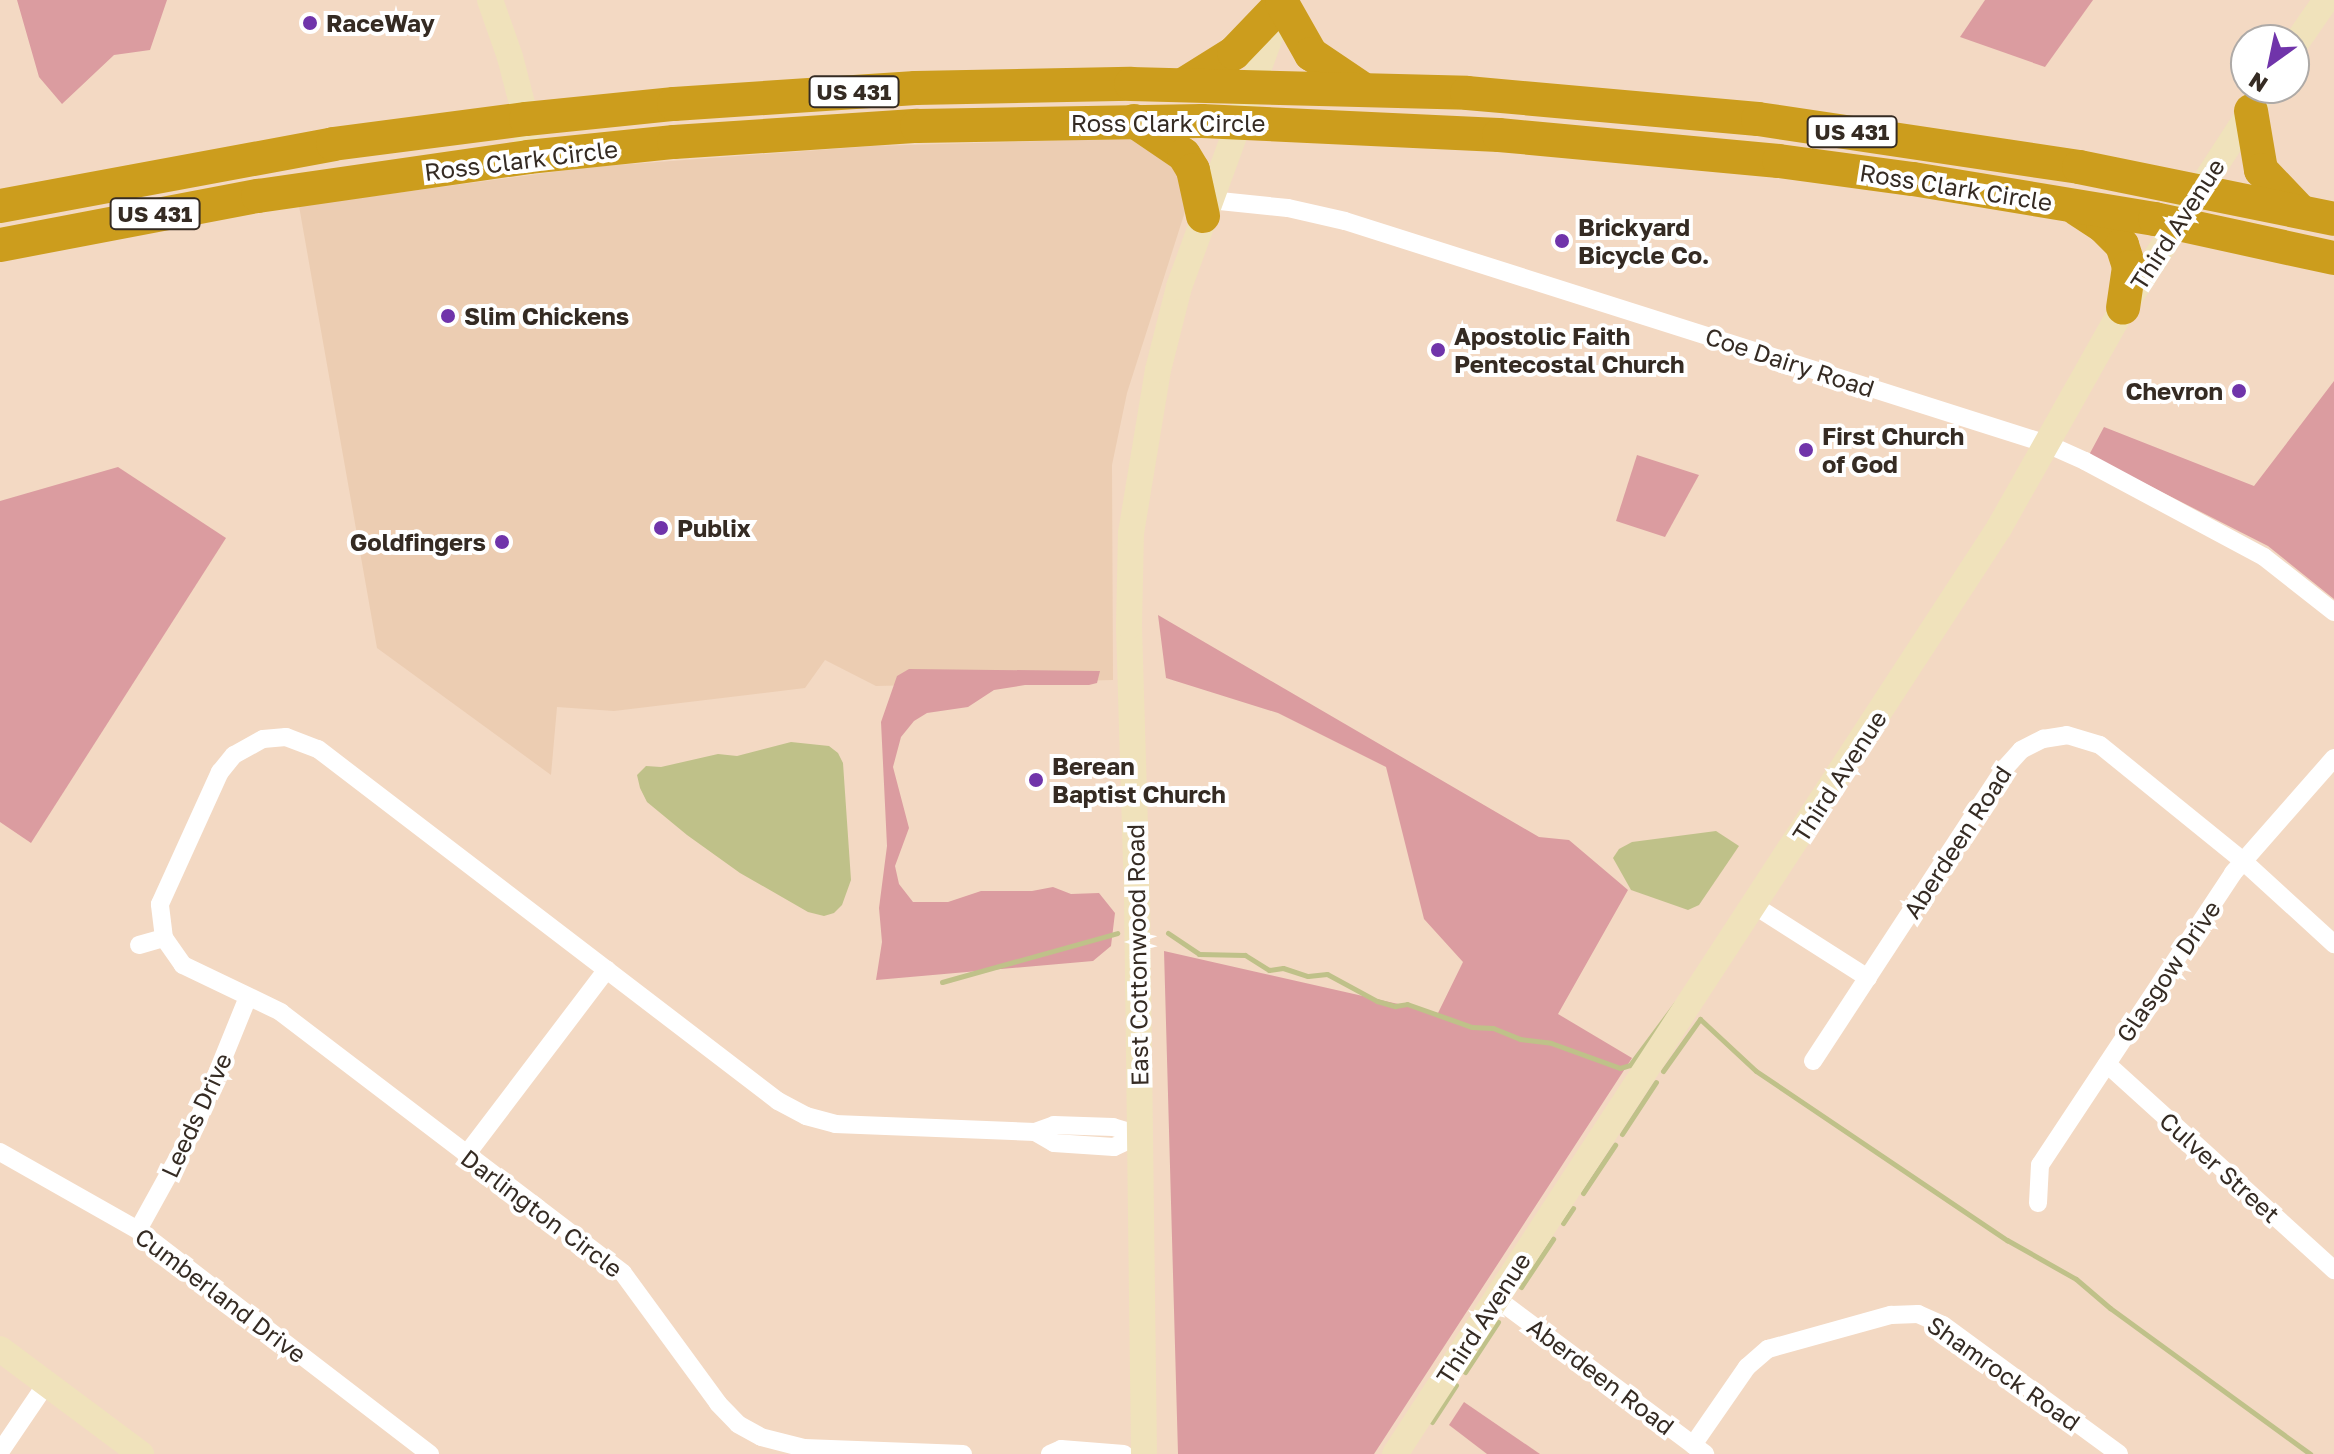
<!DOCTYPE html>
<style>
body{margin:0}
#map{position:relative;width:2334px;height:1454px;overflow:hidden;background:#f3d9c3;font-family:"Golos Text",sans-serif}
div>[style]{position:absolute}
.built>*{inset:0;background:#eccdb2}
.forest>*{inset:0;background:#db9ca0}
.water>*{inset:0;background:#bfc189}
.stream>*{height:5px;margin:-2.5px;padding:0 2.5px;transform-origin:2.5px;border-radius:2.5px;background:#bfc189}
.street>*{height:18px;margin:-9px;padding:0 9px;transform-origin:9px;border-radius:9px;background:#fff}
.secondary>*{height:26px;margin:-13px;padding:0 13px;transform-origin:13px;border-radius:13px;background:#f0e2bb}
.highway>*{height:34px;margin:-17px;padding:0 17px;transform-origin:17px;border-radius:17px;background:#cc9d1d}
.dots>*{width:22px;height:22px;translate:-50% -50%;box-sizing:border-box;border:4px solid #fff;border-radius:50%}
span{translate:-50% -50%;white-space:nowrap;text-align:center;line-height:1.15;-webkit-text-stroke:8px #fff;paint-order:stroke}
.shield-label span{padding:2px 6px;background:#fff;border:2px solid;border-radius:6px;-webkit-text-stroke-width:0}
.shield-label{font-size:22px;color:#352b23;font-weight:700}
.poi-label{font-size:24px;color:#352b23;font-weight:700}
.left{translate:0 -50%;text-align:left}
.right{translate:-100% -50%;text-align:right}
.street-label{font-size:24px;color:#352b23}
.north{position:absolute;left:2230px;top:24px;width:80px;height:80px;box-sizing:border-box;background:#fff;border:2px solid #aeaaa7;border-radius:50%;rotate:213deg;font-size:22px;font-weight:700;line-height:32px;text-align:center;color:#352b23}
.north::after{content:'';display:block;margin:auto;width:28px;height:36px;background:#7034aa;clip-path:polygon(50% 0,100% 100%,50% 72%,0 100%)}
</style>
<div id="map">
<div class="built">
<i style="clip-path:polygon(1144px 138px,1162px 149px,1190px 196px,1127px 393px,1112px 465px,1113px 680px,876px 686px,825px 660px,805px 688px,614px 711px,557px 707px,551px 775px,377px 648px,299px 206px,591px 167px,873px 146px)"></i>
</div>
<div class="forest">
<i style="clip-path:polygon(17px 0,167px 0,150px 50px,114px 55px,62px 104px,39px 77px)"></i>
<i style="clip-path:polygon(1985px 0,2093px 0,2045px 67px,1960px 37px)"></i>
<i style="clip-path:polygon(2334px 381px,2334px 599px,2268px 546px,2089px 455px,2104px 427px,2254px 486px)"></i>
<i style="clip-path:polygon(1637px 455px,1699px 475px,1665px 537px,1616px 521px)"></i>
<i style="clip-path:polygon(118px 467px,226px 538px,31px 843px,0 822px,0 501px)"></i>
<i style="clip-path:polygon(1158px 615px,1539px 837px,1569px 840px,1628px 890px,1558px 1014px,1632px 1058px,1374px 1454px,1178px 1454px,1164px 951px,1438px 1013px,1463px 962px,1424px 919px,1386px 767px,1278px 713px,1166px 678px)"></i>
<i style="clip-path:polygon(909px 669px,1100px 671px,1097px 683px,1089px 685px,1025px 685px,994px 690px,968px 707px,927px 713px,914px 721px,901px 737px,893px 767px,909px 828px,895px 866px,899px 884px,913px 902px,948px 902px,981px 891px,1032px 891px,1053px 887px,1071px 894px,1099px 893px,1115px 913px,1111px 946px,1093px 961px,876px 980px,882px 942px,879px 908px,887px 846px,881px 722px,897px 676px)"></i>
<i style="clip-path:polygon(1464px 1402px,1540px 1454px,1487px 1454px,1449px 1425px)"></i>
</div>
<div class="water">
<i style="clip-path:polygon(791px 742px,829px 746px,838px 753px,843px 763px,851px 880px,842px 905px,834px 913px,824px 916px,808px 912px,740px 873px,687px 835px,647px 802px,640px 788px,637px 775px,646px 766px,661px 767px,718px 754px,737px 756px)"></i>
<i style="clip-path:polygon(1716px 831px,1739px 846px,1699px 905px,1688px 910px,1631px 890px,1613px 858px,1619px 849px,1632px 842px)"></i>
</div>
<div class="stream">
<i style="left:1168px;top:933px;width:37px;rotate:34deg"></i>
<i style="left:1199px;top:954px;width:46px;rotate:1.2deg"></i>
<i style="left:1245px;top:955px;width:28px;rotate:32deg"></i>
<i style="left:1269px;top:970px;width:14px;rotate:-8deg"></i>
<i style="left:1283px;top:968px;width:26px;rotate:18deg"></i>
<i style="left:1308px;top:976px;width:19px;rotate:-6deg"></i>
<i style="left:1327px;top:974px;width:57px;rotate:28.4deg"></i>
<i style="left:1377px;top:1001px;width:19px;rotate:16deg"></i>
<i style="left:1395px;top:1006px;width:12px;rotate:-9deg"></i>
<i style="left:1407px;top:1004px;width:69px;rotate:19.5deg"></i>
<i style="left:1472px;top:1027px;width:21px;rotate:3deg"></i>
<i style="left:1493px;top:1028px;width:29px;rotate:22deg"></i>
<i style="left:1520px;top:1039px;width:31px;rotate:7deg"></i>
<i style="left:1551px;top:1043px;width:73px;rotate:19.9deg"></i>
<i style="left:1620px;top:1068px;width:10px;rotate:-17deg"></i>
<i style="left:1630px;top:1065px;width:77px;rotate:-53.4deg"></i>
<i style="left:942px;top:982px;width:182px;rotate:-15.6deg"></i>
<i style="left:1663px;top:1071px;width:64px;rotate:-54.6deg"></i>
<i style="left:1700px;top:1019px;width:76px;rotate:42.9deg"></i>
<i style="left:1756px;top:1071px;width:303px;rotate:34deg"></i>
<i style="left:2007px;top:1240px;width:79px;rotate:29.5deg"></i>
<i style="left:2076px;top:1279px;width:45px;rotate:40.5deg"></i>
<i style="left:2110px;top:1308px;width:248px;rotate:36.1deg"></i>
<i style="left:1622px;top:1134px;width:62px;rotate:-56.8deg"></i>
<i style="left:1583px;top:1193px;width:58px;rotate:-56.3deg"></i>
<i style="left:1563px;top:1223px;width:18px;rotate:-56deg"></i>
<i style="left:1521px;top:1287px;width:58px;rotate:-56.3deg"></i>
<i style="left:1465px;top:1372px;width:60px;rotate:-56.6deg"></i>
<i style="left:1432px;top:1422px;width:44px;rotate:-57deg"></i>
</div>
<div class="street">
<i style="left:1210px;top:200px;width:78px;rotate:5.9deg"></i>
<i style="left:1288px;top:208px;width:58px;rotate:12.8deg"></i>
<i style="left:1345px;top:221px;width:737px;rotate:17.62deg"></i>
<i style="left:2047px;top:444px;width:42px;rotate:24.1deg"></i>
<i style="left:2085px;top:461px;width:203px;rotate:28.2deg"></i>
<i style="left:2264px;top:557px;width:89px;rotate:38.2deg"></i>
<i style="left:1755px;top:906px;width:134px;rotate:32.5deg"></i>
<i style="left:139px;top:945px;width:26px;rotate:-16deg"></i>
<i style="left:1813px;top:1061px;width:350px;rotate:-56.8deg"></i>
<i style="left:2005px;top:768px;width:24px;rotate:-48deg"></i>
<i style="left:2021px;top:750px;width:25px;rotate:-27deg"></i>
<i style="left:2043px;top:739px;width:24px;rotate:-9deg"></i>
<i style="left:2067px;top:735px;width:34px;rotate:17deg"></i>
<i style="left:2100px;top:745px;width:183px;rotate:39deg"></i>
<i style="left:2242px;top:860px;width:125px;rotate:42.4deg"></i>
<i style="left:2107px;top:1064px;width:307px;rotate:42.2deg"></i>
<i style="left:1035px;top:1132px;width:22px;rotate:30deg"></i>
<i style="left:1054px;top:1143px;width:60px;rotate:3.8deg"></i>
<i style="left:1114px;top:1147px;width:29px;rotate:-25deg"></i>
<i style="left:0;top:1152px;width:159px;rotate:29.5deg"></i>
<i style="left:138px;top:1230px;width:368px;rotate:37.5deg"></i>
<i style="left:466px;top:1155px;width:233px;rotate:-52.8deg"></i>
<i style="left:2038px;top:1203px;width:38px;rotate:-87deg"></i>
<i style="left:2040px;top:1165px;width:350px;rotate:-56.5deg"></i>
<i style="left:2233px;top:873px;width:153px;rotate:-48.7deg"></i>
<i style="left:138px;top:1230px;width:120px;rotate:-61.1deg"></i>
<i style="left:196px;top:1125px;width:138px;rotate:-67.9deg"></i>
<i style="left:1496px;top:1298px;width:261px;rotate:36.7deg"></i>
<i style="left:1693px;top:1445px;width:95px;rotate:-55.3deg"></i>
<i style="left:1747px;top:1367px;width:28px;rotate:-41deg"></i>
<i style="left:1768px;top:1349px;width:128px;rotate:-15.5deg"></i>
<i style="left:1891px;top:1315px;width:27px;rotate:-2deg"></i>
<i style="left:1918px;top:1314px;width:27px;rotate:24deg"></i>
<i style="left:1943px;top:1325px;width:218px;rotate:36.2deg"></i>
<i style="left:0;top:1452px;width:82px;rotate:-55.9deg"></i>
<i style="left:963px;top:1454px;width:159px;rotate:-177.8deg"></i>
<i style="left:804px;top:1448px;width:44px;rotate:-165.7deg"></i>
<i style="left:761px;top:1437px;width:26px;rotate:-151deg"></i>
<i style="left:738px;top:1424px;width:29px;rotate:-134deg"></i>
<i style="left:718px;top:1403px;width:161px;rotate:-126.2deg"></i>
<i style="left:623px;top:1273px;width:430px;rotate:-142.7deg"></i>
<i style="left:281px;top:1012px;width:109px;rotate:-154.4deg"></i>
<i style="left:183px;top:965px;width:33px;rotate:-125deg"></i>
<i style="left:164px;top:938px;width:34px;rotate:-97deg"></i>
<i style="left:160px;top:904px;width:145px;rotate:-65.6deg"></i>
<i style="left:220px;top:772px;width:22px;rotate:-51deg"></i>
<i style="left:234px;top:755px;width:33px;rotate:-29deg"></i>
<i style="left:263px;top:739px;width:23px;rotate:-5deg"></i>
<i style="left:286px;top:737px;width:34px;rotate:21deg"></i>
<i style="left:318px;top:749px;width:579px;rotate:37.42deg"></i>
<i style="left:778px;top:1101px;width:32px;rotate:28deg"></i>
<i style="left:806px;top:1116px;width:30px;rotate:15deg"></i>
<i style="left:835px;top:1124px;width:200px;rotate:2.3deg"></i>
<i style="left:1035px;top:1132px;width:20px;rotate:-20deg"></i>
<i style="left:1054px;top:1125px;width:59px;rotate:1.9deg"></i>
<i style="left:1113px;top:1127px;width:28px;rotate:17deg"></i>
<i style="left:1050px;top:1454px;width:12px;rotate:-24deg"></i>
<i style="left:1061px;top:1449px;width:63px;rotate:4.5deg"></i>
</div>
<div class="secondary">
<i style="left:490px;top:0;width:60px;rotate:70.7deg"></i>
<i style="left:510px;top:57px;width:64px;rotate:75.5deg"></i>
<i style="left:526px;top:119px;width:38px;rotate:87deg"></i>
<i style="left:2294px;top:46px;width:56px;rotate:-55.2deg"></i>
<i style="left:0;top:1349px;width:176px;rotate:36.7deg"></i>
<i style="left:1144px;top:1454px;width:558px;rotate:-90.72deg"></i>
<i style="left:1137px;top:896px;width:270px;rotate:-91.7deg"></i>
<i style="left:1129px;top:626px;width:93px;rotate:-88.8deg"></i>
<i style="left:1131px;top:533px;width:165px;rotate:-80.6deg"></i>
<i style="left:1158px;top:370px;width:86px;rotate:-75.8deg"></i>
<i style="left:1179px;top:287px;width:296px;rotate:-70deg"></i>
<i style="left:1395px;top:1454px;width:1106px;rotate:-56.88deg"></i>
<i style="left:1999px;top:528px;width:253px;rotate:-60.6deg"></i>
<i style="left:2123px;top:308px;width:262px;rotate:-57deg"></i>
</div>
<div class="highway">
<i style="left:1183px;top:85px;width:60px;rotate:-32.1deg"></i>
<i style="left:1234px;top:53px;width:69px;rotate:-46.2deg"></i>
<i style="left:1282px;top:3px;width:59px;rotate:60.4deg"></i>
<i style="left:1311px;top:54px;width:59px;rotate:34deg"></i>
<i style="left:2251px;top:111px;width:60px;rotate:80.4deg"></i>
<i style="left:2261px;top:170px;width:57px;rotate:46.4deg"></i>
<i style="left:1134px;top:121px;width:60px;rotate:34.2deg"></i>
<i style="left:1184px;top:155px;width:17px;rotate:59deg"></i>
<i style="left:1193px;top:170px;width:47px;rotate:77.7deg"></i>
<i style="left:0;top:206px;width:339px;rotate:-10.5deg"></i>
<i style="left:333px;top:144px;width:195px;rotate:-7.4deg"></i>
<i style="left:526px;top:119px;width:149px;rotate:-5.8deg"></i>
<i style="left:674px;top:104px;width:242px;rotate:-3.8deg"></i>
<i style="left:915px;top:88px;width:216px;rotate:-1.1deg"></i>
<i style="left:1131px;top:84px;width:336px;rotate:1.5deg"></i>
<i style="left:1467px;top:93px;width:292px;rotate:5.1deg"></i>
<i style="left:1758px;top:119px;width:325px;rotate:8.5deg"></i>
<i style="left:2079px;top:167px;width:260px;rotate:11.5deg"></i>
<i style="left:2077px;top:209px;width:31px;rotate:33deg"></i>
<i style="left:2103px;top:226px;width:27px;rotate:45deg"></i>
<i style="left:2122px;top:245px;width:23px;rotate:72deg"></i>
<i style="left:2129px;top:267px;width:41px;rotate:98.3deg"></i>
<i style="left:0;top:245px;width:263px;rotate:-10.8deg"></i>
<i style="left:258px;top:196px;width:273px;rotate:-8.2deg"></i>
<i style="left:528px;top:157px;width:147px;rotate:-5.9deg"></i>
<i style="left:674px;top:142px;width:244px;rotate:-3.8deg"></i>
<i style="left:917px;top:126px;width:285px;rotate:-1deg"></i>
<i style="left:1202px;top:121px;width:297px;rotate:2.7deg"></i>
<i style="left:1499px;top:135px;width:281px;rotate:5.3deg"></i>
<i style="left:1779px;top:161px;width:135px;rotate:7.7deg"></i>
<i style="left:1913px;top:179px;width:245px;rotate:9.4deg"></i>
<i style="left:2155px;top:219px;width:183px;rotate:12.3deg"></i>
</div>
<div class="dots">
<i style="left:310px;top:23px;background:#7034aa"></i>
<i style="left:1562px;top:241px;background:#7034aa"></i>
<i style="left:448px;top:316px;background:#7034aa"></i>
<i style="left:1438px;top:350px;background:#7034aa"></i>
<i style="left:2239px;top:391px;background:#7034aa"></i>
<i style="left:1806px;top:450px;background:#7034aa"></i>
<i style="left:661px;top:528px;background:#7034aa"></i>
<i style="left:502px;top:542px;background:#7034aa"></i>
<i style="left:1036px;top:780px;background:#7034aa"></i>
</div>
<div class="shield-label">
<span style="left:854px;top:92px">US 431</span>
<span style="left:1852px;top:132px">US 431</span>
<span style="left:155px;top:214px">US 431</span>
</div>
<div class="poi-label">
<span class="left" style="left:326px;top:23px">RaceWay</span>
<span class="left" style="left:1578px;top:241px">Brickyard<br>Bicycle Co.</span>
<span class="left" style="left:464px;top:316px">Slim Chickens</span>
<span class="left" style="left:1454px;top:350px">Apostolic Faith<br>Pentecostal Church</span>
<span class="right" style="left:2223px;top:391px">Chevron</span>
<span class="left" style="left:1822px;top:450px">First Church<br>of God</span>
<span class="left" style="left:677px;top:528px">Publix</span>
<span class="right" style="left:486px;top:542px">Goldfingers</span>
<span class="left" style="left:1052px;top:780px">Berean<br>Baptist Church</span>
</div>
<div class="street-label">
<span style="left:1168px;top:123px">Ross Clark Circle</span>
<span style="left:521px;top:160px;rotate:-7deg">Ross Clark Circle</span>
<span style="left:1956px;top:187px;rotate:9deg">Ross Clark Circle</span>
<span style="left:2177px;top:224px;rotate:-57deg">Third Avenue</span>
<span style="left:1790px;top:362px;rotate:18deg">Coe Dairy Road</span>
<span style="left:1839px;top:776px;rotate:-57deg">Third Avenue</span>
<span style="left:1957px;top:842px;rotate:-57deg">Aberdeen Road</span>
<span style="left:1137px;top:955px;rotate:-91deg">East Cottonwood Road</span>
<span style="left:2168px;top:971px;rotate:-56deg">Glasgow Drive</span>
<span style="left:196px;top:1115px;rotate:-65deg">Leeds Drive</span>
<span style="left:2220px;top:1167px;rotate:42deg">Culver Street</span>
<span style="left:542px;top:1213px;rotate:37deg">Darlington Circle</span>
<span style="left:221px;top:1295px;rotate:37deg">Cumberland Drive</span>
<span style="left:1483px;top:1318px;rotate:-57deg">Third Avenue</span>
<span style="left:2004px;top:1373px;rotate:35deg">Shamrock Road</span>
<span style="left:1601px;top:1376px;rotate:37deg">Aberdeen Road</span>
</div>
<div class="north">N</div>
</div>
